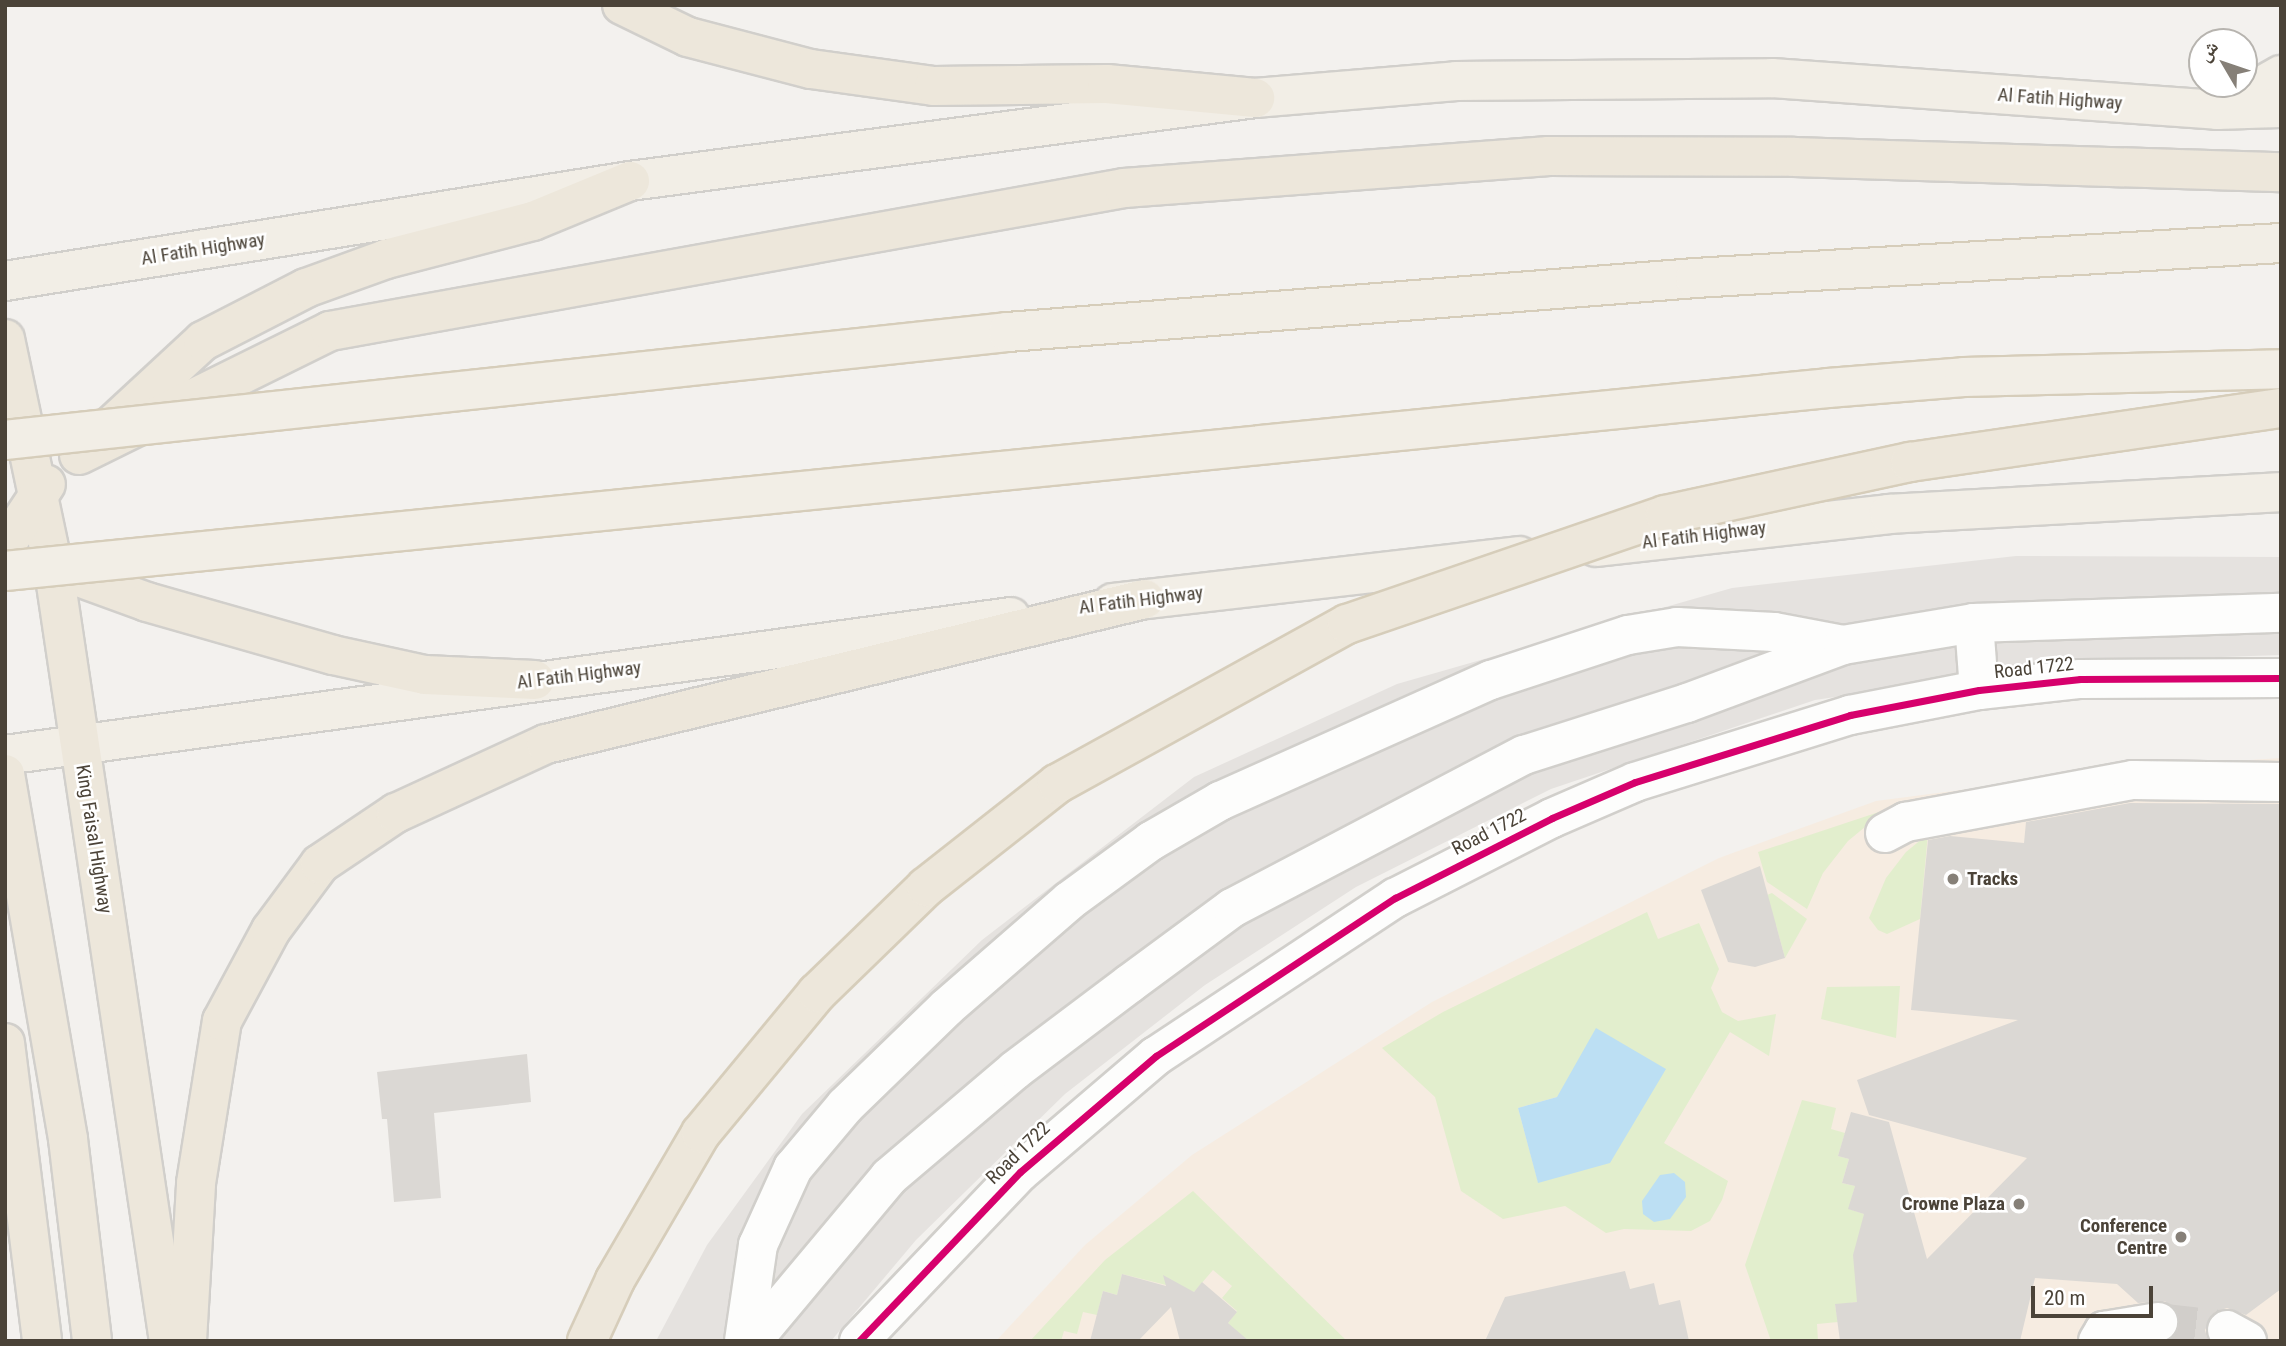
<!DOCTYPE html>
<meta charset="utf-8">
<style>
body{margin:0}
#map{position:relative;width:2286px;height:1346px;overflow:hidden;background:#f3f1ee;font-family:"Roboto Condensed","Noto Naskh Arabic",sans-serif}
div>[style]{position:absolute}
.commercial>*{inset:0;background:#f6ece1}
.green>*{inset:0;background:#e2eecd}
.parking>*{inset:0;background:#e5e2df}
.water>*{inset:0;background:#bcdff3}
.building>*{inset:0;background:#dbd8d4}
.minor-tunnel>*{height:38px;margin-top:-19px;transform-origin:0;background:repeating-linear-gradient(90deg,#d1ceca 0 38px,transparent 0 57px)}
.roads{filter:drop-shadow(2px 0 #d1cfcb) drop-shadow(-2px 0 #d1cfcb) drop-shadow(0 2px #d1cfcb) drop-shadow(0 -2px #d1cfcb)}
.minor>*{height:38px;margin:-19px;padding:0 19px;transform-origin:19px;border-radius:19px;background:#fdfdfc}
.major>*{height:38px;margin:-19px;padding:0 19px;transform-origin:19px;border-radius:19px;background:#f2eee6}
.highway>*{height:38px;margin:-19px;padding:0 19px;transform-origin:19px;border-radius:19px;background:#ede7db}
.bridges{filter:drop-shadow(2px 0 #d6cdba) drop-shadow(-2px 0 #d6cdba) drop-shadow(0 2px #d6cdba) drop-shadow(0 -2px #d6cdba)}
.major-bridge>*{height:38px;margin:-19px;padding:0 19px;transform-origin:19px;border-radius:19px;background:#f2eee6}
.highway-bridge>*{height:38px;margin:-19px;padding:0 19px;transform-origin:19px;border-radius:19px;background:#ede7db}
.cycleway>*{height:7px;margin:-3.5px;padding:0 3.5px;transform-origin:3.5px;border-radius:3.5px;background:#d6006c}
.dots>*{width:19px;height:19px;translate:-50% -50%;box-sizing:border-box;border:4px solid #fff;border-radius:50%}
span{translate:-50% -50%;white-space:nowrap;text-align:center;line-height:1.15;-webkit-text-stroke:5px #fff;paint-order:stroke}
.street-label{font-size:19px;color:#4b4338}
.poi-label{font-size:19px;color:#4b4338;font-weight:700}
.left{translate:0 -50%;text-align:left}
.right{translate:-100% -50%;text-align:right}
.frame{position:absolute;inset:0;border:7px solid #4b4338;pointer-events:none}
.north{position:absolute;left:2188px;top:28px;width:70px;height:70px;box-sizing:border-box;background:#fff;border:2px solid #b7b4af;border-radius:50%;rotate:309deg;font-size:19px;font-weight:700;line-height:28px;text-align:center;color:#4b4338}
.north::after{content:'';display:block;margin:auto;width:24px;height:32px;background:#868078;clip-path:polygon(50% 0,100% 100%,50% 72%,0 100%)}
.scale{position:absolute;left:2031px;top:1286px;width:122px;height:32px;box-sizing:border-box;border:4px solid #4b4338;border-top:0;padding-left:9px;font-size:21px;line-height:24px;white-space:nowrap;color:#4b4338;-webkit-text-stroke:5px #fff;paint-order:stroke}
</style>
<div id="map">
<div class="commercial">
<i style="clip-path:polygon(2281px 758px,2281px 1341px,996px 1341px,1085px 1245px,1192px 1155px,1432px 1002px,1719px 858px,1876px 801px,2129px 768px)"></i>
</div>
<div class="green">
<i style="clip-path:polygon(1906px 803px,1908px 812px,1865px 827px,1848px 841px,1823px 873px,1807px 909px,1767px 882px,1758px 852px)"></i>
<i style="clip-path:polygon(1928px 834px,1920px 919px,1887px 934px,1878px 930px,1869px 918px,1886px 878px,1906px 852px)"></i>
<i style="clip-path:polygon(1772px 893px,1807px 919px,1785px 958px,1776px 925px,1742px 905px)"></i>
<i style="clip-path:polygon(evenodd,1647px 912px,1658px 939px,1699px 923px,1719px 969px,1711px 988px,1722px 1012px,1738px 1021px,1776px 1014px,1769px 1056px,1730px 1032px,1664px 1143px,1728px 1181px,1722px 1200px,1710px 1221px,1691px 1231px,1624px 1229px,1606px 1233px,1565px 1206px,1503px 1219px,1461px 1191px,1435px 1097px,1382px 1048px,1443px 1012px,1647px 912px,1557px 1097px,1538px 1182px,1518px 1108px,1557px 1097px)"></i>
<i style="clip-path:polygon(1900px 986px,1896px 1038px,1821px 1019px,1827px 987px)"></i>
<i style="clip-path:polygon(1802px 1100px,1836px 1108px,1831px 1129px,1845px 1133px,1838px 1156px,1849px 1159px,1842px 1183px,1855px 1186px,1849px 1209px,1864px 1214px,1857px 1302px,1835px 1305px,1838px 1322px,1817px 1324px,1818px 1341px,1771px 1341px,1745px 1265px)"></i>
<i style="clip-path:polygon(1193px 1191px,1347px 1341px,1242px 1341px,1228px 1323px,1237px 1311px,1222px 1298px,1232px 1286px,1213px 1270px,1194px 1292px,1122px 1274px,1117px 1295px,1103px 1291px,1097px 1315px,1083px 1312px,1077px 1334px,1064px 1331px,1061px 1341px,1030px 1341px,1105px 1260px)"></i>
</div>
<div class="parking">
<i style="clip-path:polygon(2016px 556px,2281px 557px,2281px 655px,2072px 662px,1815px 700px,1551px 789px,1356px 887px,1205px 985px,1065px 1094px,916px 1240px,831px 1341px,656px 1341px,707px 1245px,802px 1114px,982px 940px,1194px 777px,1397px 684px,1732px 588px)"></i>
</div>
<div class="water">
<i style="clip-path:polygon(1596px 1028px,1666px 1069px,1610px 1163px,1538px 1183px,1518px 1108px,1557px 1097px)"></i>
<i style="clip-path:polygon(1674px 1173px,1685px 1182px,1686px 1197px,1670px 1219px,1654px 1222px,1643px 1214px,1642px 1201px,1660px 1175px)"></i>
</div>
<div class="building">
<i style="clip-path:polygon(2130px 803px,2281px 804px,2281px 1289px,2246px 1315px,2227px 1308px,2215px 1312px,2205px 1330px,2208px 1341px,2174px 1341px,2179px 1318px,2165px 1301px,2138px 1303px,2117px 1284px,2035px 1278px,2020px 1341px,1840px 1341px,1835px 1304px,1857px 1302px,1853px 1255px,1864px 1214px,1848px 1209px,1855px 1186px,1842px 1183px,1849px 1159px,1838px 1156px,1851px 1112px,1889px 1122px,1927px 1259px,2027px 1158px,1869px 1115px,1857px 1080px,2018px 1020px,1911px 1010px,1928px 840px,1950px 836px,2024px 843px,2026px 822px)"></i>
<i style="clip-path:polygon(1760px 866px,1785px 958px,1755px 967px,1728px 962px,1701px 890px)"></i>
<i style="clip-path:polygon(527px 1054px,531px 1102px,434px 1113px,441px 1198px,394px 1202px,387px 1119px,382px 1119px,377px 1072px)"></i>
<i style="clip-path:polygon(1625px 1271px,1630px 1289px,1654px 1283px,1659px 1305px,1680px 1300px,1689px 1341px,1485px 1341px,1505px 1297px)"></i>
<i style="clip-path:polygon(1122px 1274px,1166px 1286px,1163px 1275px,1194px 1292px,1202px 1282px,1237px 1312px,1228px 1323px,1249px 1341px,1180px 1341px,1171px 1307px,1138px 1341px,1090px 1341px,1103px 1291px,1117px 1295px)"></i>
</div>
<div class="minor-tunnel">
<i style="left:2158px;top:1322px;width:69px;rotate:6.6deg"></i>
</div>
<div class="roads">
<div class="minor">
<i style="left:1974px;top:623px;width:67px;rotate:85.7deg"></i>
<i style="left:1885px;top:833px;width:24px;rotate:-28deg"></i>
<i style="left:1906px;top:822px;width:231px;rotate:-10.5deg"></i>
<i style="left:2133px;top:780px;width:148px;rotate:0.8deg"></i>
<i style="left:2227px;top:1330px;width:23px;rotate:29deg"></i>
<i style="left:744px;top:1341px;width:97px;rotate:-81.7deg"></i>
<i style="left:758px;top:1245px;width:85px;rotate:-65.6deg"></i>
<i style="left:793px;top:1168px;width:81px;rotate:-50deg"></i>
<i style="left:845px;top:1106px;width:141px;rotate:-44.1deg"></i>
<i style="left:946px;top:1008px;width:163px;rotate:-41deg"></i>
<i style="left:1069px;top:901px;width:102px;rotate:-36.2deg"></i>
<i style="left:1151px;top:841px;width:80px;rotate:-30.1deg"></i>
<i style="left:1220px;top:801px;width:297px;rotate:-24.1deg"></i>
<i style="left:1491px;top:680px;width:144px;rotate:-18.2deg"></i>
<i style="left:1628px;top:635px;width:50px;rotate:-9.3deg"></i>
<i style="left:1677px;top:627px;width:97px;rotate:3deg"></i>
<i style="left:1774px;top:632px;width:70px;rotate:10.7deg"></i>
<i style="left:752px;top:1341px;width:214px;rotate:-50.1deg"></i>
<i style="left:889px;top:1177px;width:165px;rotate:-40.3deg"></i>
<i style="left:1015px;top:1070px;width:143px;rotate:-37deg"></i>
<i style="left:1129px;top:984px;width:128px;rotate:-36.4deg"></i>
<i style="left:1232px;top:908px;width:330px;rotate:-27.7deg"></i>
<i style="left:1524px;top:755px;width:171px;rotate:-17.7deg"></i>
<i style="left:1687px;top:703px;width:166px;rotate:-20.4deg"></i>
<i style="left:1843px;top:645px;width:133px;rotate:-9.5deg"></i>
<i style="left:1974px;top:623px;width:307px;rotate:-1.9deg"></i>
<i style="left:859px;top:1341px;width:233px;rotate:-46.4deg"></i>
<i style="left:1020px;top:1172px;width:179px;rotate:-40.5deg"></i>
<i style="left:1156px;top:1056px;width:287px;rotate:-33.5deg"></i>
<i style="left:1395px;top:898px;width:176px;rotate:-27deg"></i>
<i style="left:1552px;top:818px;width:90px;rotate:-23.4deg"></i>
<i style="left:1635px;top:782px;width:225px;rotate:-17.3deg"></i>
<i style="left:1850px;top:715px;width:131px;rotate:-11deg"></i>
<i style="left:1979px;top:690px;width:102px;rotate:-6.2deg"></i>
<i style="left:2080px;top:679px;width:201px;rotate:-0.3deg"></i>
<i style="left:2098px;top:1341px;width:12px;rotate:-59deg"></i>
<i style="left:2104px;top:1331px;width:55px;rotate:-9.5deg"></i>
</div>
<div class="major">
<i style="left:2228px;top:105px;width:61px;rotate:-29.5deg"></i>
<i style="left:5px;top:281px;width:633px;rotate:-9.09deg"></i>
<i style="left:630px;top:181px;width:630px;rotate:-7.56deg"></i>
<i style="left:1255px;top:98px;width:202px;rotate:-4.8deg"></i>
<i style="left:1456px;top:81px;width:316px;rotate:-0.5deg"></i>
<i style="left:1772px;top:78px;width:446px;rotate:4.1deg"></i>
<i style="left:2217px;top:110px;width:64px;rotate:-1.8deg"></i>
<i style="left:1596px;top:547px;width:295px;rotate:-6.4deg"></i>
<i style="left:1889px;top:514px;width:393px;rotate:-3.2deg"></i>
<i style="left:1113px;top:603px;width:409px;rotate:-6.6deg"></i>
<i style="left:5px;top:755px;width:1015px;rotate:-7.81deg"></i>
</div>
<div class="highway">
<i style="left:622px;top:5px;width:73px;rotate:25.9deg"></i>
<i style="left:688px;top:37px;width:127px;rotate:14.6deg"></i>
<i style="left:811px;top:69px;width:124px;rotate:7.9deg"></i>
<i style="left:934px;top:86px;width:173px;rotate:-0.7deg"></i>
<i style="left:1107px;top:84px;width:149px;rotate:5.4deg"></i>
<i style="left:5px;top:339px;width:237px;rotate:78.1deg"></i>
<i style="left:54px;top:571px;width:779px;rotate:81.51deg"></i>
<i style="left:109px;top:428px;width:128px;rotate:-42.8deg"></i>
<i style="left:203px;top:341px;width:116px;rotate:-27.2deg"></i>
<i style="left:306px;top:288px;width:85px;rotate:-19.9deg"></i>
<i style="left:386px;top:259px;width:152px;rotate:-14.5deg"></i>
<i style="left:533px;top:221px;width:105px;rotate:-22.4deg"></i>
<i style="left:79px;top:455px;width:280px;rotate:-26.3deg"></i>
<i style="left:330px;top:331px;width:807px;rotate:-10.21deg"></i>
<i style="left:1124px;top:188px;width:426px;rotate:-4.3deg"></i>
<i style="left:1549px;top:156px;width:245px;rotate:0.2deg"></i>
<i style="left:1794px;top:157px;width:487px;rotate:1.8deg"></i>
<i style="left:5px;top:546px;width:74px;rotate:-56.5deg"></i>
<i style="left:40px;top:563px;width:114px;rotate:20deg"></i>
<i style="left:147px;top:602px;width:193px;rotate:15.9deg"></i>
<i style="left:333px;top:655px;width:94px;rotate:12.3deg"></i>
<i style="left:425px;top:675px;width:110px;rotate:2.6deg"></i>
<i style="left:5px;top:774px;width:370px;rotate:80.2deg"></i>
<i style="left:68px;top:1139px;width:203px;rotate:83.2deg"></i>
<i style="left:5px;top:1043px;width:300px;rotate:82.9deg"></i>
<i style="left:187px;top:1341px;width:158px;rotate:-86.7deg"></i>
<i style="left:196px;top:1183px;width:164px;rotate:-80.9deg"></i>
<i style="left:222px;top:1021px;width:103px;rotate:-61.7deg"></i>
<i style="left:271px;top:930px;width:82px;rotate:-53.4deg"></i>
<i style="left:320px;top:864px;width:92px;rotate:-33.9deg"></i>
<i style="left:396px;top:813px;width:165px;rotate:-24.7deg"></i>
<i style="left:546px;top:744px;width:616px;rotate:-13.61deg"></i>
</div>
</div>
<div class="bridges">
<div class="major-bridge">
<i style="left:5px;top:440px;width:1009px;rotate:-6.15deg"></i>
<i style="left:1008px;top:332px;width:689px;rotate:-4.49deg"></i>
<i style="left:1695px;top:278px;width:587px;rotate:-3.42deg"></i>
<i style="left:5px;top:571px;width:1832px;rotate:-5.73deg"></i>
<i style="left:1828px;top:388px;width:136px;rotate:-4.6deg"></i>
<i style="left:1964px;top:377px;width:317px;rotate:-1.4deg"></i>
</div>
<div class="highway-bridge">
<i style="left:587px;top:1341px;width:67px;rotate:-65.3deg"></i>
<i style="left:615px;top:1280px;width:170px;rotate:-59.7deg"></i>
<i style="left:701px;top:1133px;width:182px;rotate:-50.4deg"></i>
<i style="left:817px;top:993px;width:152px;rotate:-44.2deg"></i>
<i style="left:926px;top:887px;width:167px;rotate:-38.2deg"></i>
<i style="left:1057px;top:784px;width:331px;rotate:-28.9deg"></i>
<i style="left:1347px;top:624px;width:336px;rotate:-18.9deg"></i>
<i style="left:1665px;top:515px;width:251px;rotate:-12.2deg"></i>
<i style="left:1910px;top:462px;width:375px;rotate:-8.3deg"></i>
</div>
</div>
<div class="cycleway">
<i style="left:859px;top:1341px;width:233px;rotate:-46.4deg"></i>
<i style="left:1020px;top:1172px;width:179px;rotate:-40.5deg"></i>
<i style="left:1156px;top:1056px;width:287px;rotate:-33.5deg"></i>
<i style="left:1395px;top:898px;width:176px;rotate:-27deg"></i>
<i style="left:1552px;top:818px;width:90px;rotate:-23.4deg"></i>
<i style="left:1635px;top:782px;width:225px;rotate:-17.3deg"></i>
<i style="left:1850px;top:715px;width:131px;rotate:-11deg"></i>
<i style="left:1979px;top:690px;width:102px;rotate:-6.2deg"></i>
<i style="left:2080px;top:679px;width:201px;rotate:-0.3deg"></i>
</div>
<div class="dots">
<i style="left:1953px;top:879px;background:#868078"></i>
<i style="left:2019px;top:1204px;background:#868078"></i>
<i style="left:2181px;top:1237px;background:#868078"></i>
</div>
<div class="street-label">
<span style="left:2060px;top:99px;rotate:4deg">Al Fatih Highway</span>
<span style="left:203px;top:249px;rotate:-9deg">Al Fatih Highway</span>
<span style="left:1704px;top:535px;rotate:-7deg">Al Fatih Highway</span>
<span style="left:1141px;top:600px;rotate:-7deg">Al Fatih Highway</span>
<span style="left:2034px;top:668px;rotate:-6deg">Road 1722</span>
<span style="left:579px;top:675px;rotate:-7deg">Al Fatih Highway</span>
<span style="left:1489px;top:832px;rotate:-27deg">Road 1722</span>
<span style="left:94px;top:839px;rotate:81deg">King Faisal Highway</span>
<span style="left:1018px;top:1153px;rotate:-44deg">Road 1722</span>
</div>
<div class="poi-label">
<span class="left" style="left:1967px;top:879px">Tracks</span>
<span class="right" style="left:2005px;top:1204px">Crowne Plaza</span>
<span class="right" style="left:2167px;top:1237px">Conference<br>Centre</span>
</div>
<div class="frame"></div>
<div class="north">ش</div>
<div class="scale">20 m</div>
</div>
